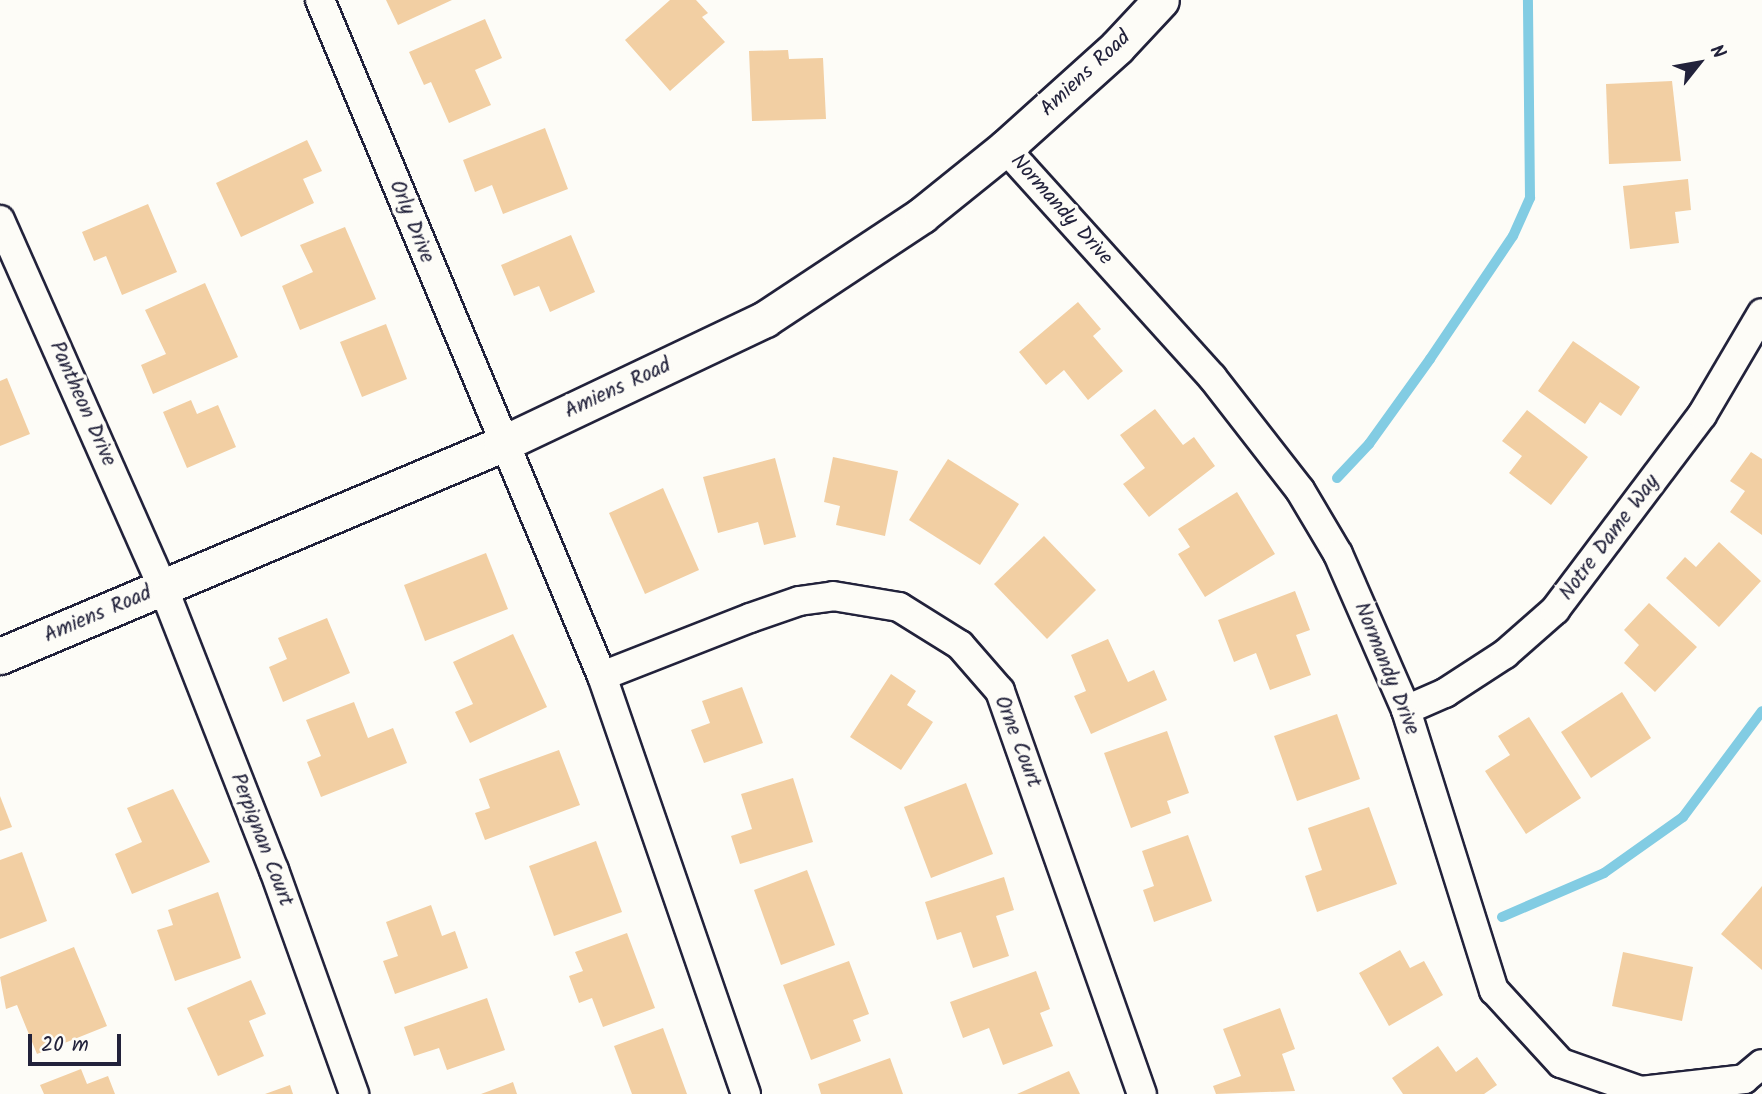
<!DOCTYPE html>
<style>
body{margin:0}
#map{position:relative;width:1762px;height:1094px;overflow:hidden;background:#fdfcf7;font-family:Kalam,sans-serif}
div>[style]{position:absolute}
.stream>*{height:10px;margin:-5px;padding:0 5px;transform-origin:5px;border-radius:5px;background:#82cce3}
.building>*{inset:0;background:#f2cfa3}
.roads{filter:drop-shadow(2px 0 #22223b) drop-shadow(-2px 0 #22223b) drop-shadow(0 2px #22223b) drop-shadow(0 -2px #22223b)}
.minor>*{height:28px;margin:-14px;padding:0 14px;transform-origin:14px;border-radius:14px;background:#fdfcf7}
.tertiary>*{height:35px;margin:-17.5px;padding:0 17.5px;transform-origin:17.5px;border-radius:17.5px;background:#fdfcf7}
span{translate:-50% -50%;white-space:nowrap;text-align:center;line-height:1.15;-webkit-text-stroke:7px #fdfcf7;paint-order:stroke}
.street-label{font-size:21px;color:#22223b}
.north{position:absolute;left:1664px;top:28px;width:70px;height:70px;-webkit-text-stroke:5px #fdfcf7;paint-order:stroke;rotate:59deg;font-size:19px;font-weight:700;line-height:28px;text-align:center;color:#22223b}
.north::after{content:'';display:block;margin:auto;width:24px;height:32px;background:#22223b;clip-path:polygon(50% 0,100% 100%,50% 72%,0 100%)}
.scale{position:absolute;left:28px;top:1034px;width:93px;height:32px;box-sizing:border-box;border:4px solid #22223b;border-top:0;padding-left:9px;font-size:21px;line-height:24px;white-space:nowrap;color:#22223b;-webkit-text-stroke:5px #fdfcf7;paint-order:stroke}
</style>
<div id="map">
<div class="stream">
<i style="left:1337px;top:478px;width:47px;rotate:-46.7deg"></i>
<i style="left:1369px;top:444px;width:105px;rotate:-54.3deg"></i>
<i style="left:1430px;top:359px;width:148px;rotate:-56deg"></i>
<i style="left:1513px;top:236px;width:42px;rotate:-65.9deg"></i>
<i style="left:1530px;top:198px;width:198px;rotate:-90.6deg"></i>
<i style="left:1502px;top:917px;width:111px;rotate:-23.3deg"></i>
<i style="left:1604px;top:873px;width:97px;rotate:-35.3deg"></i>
<i style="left:1683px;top:817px;width:132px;rotate:-53.3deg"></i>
</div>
<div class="building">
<i style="clip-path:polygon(386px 0,452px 0,398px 25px)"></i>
<i style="clip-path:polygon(670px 0,696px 0,708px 13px,702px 17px,725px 42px,670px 91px,625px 40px)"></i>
<i style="clip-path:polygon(485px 19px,502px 58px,475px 70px,491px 105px,449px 123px,431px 82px,424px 85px,409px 52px)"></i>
<i style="clip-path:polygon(788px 50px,789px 59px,823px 58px,826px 119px,752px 121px,749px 51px)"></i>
<i style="clip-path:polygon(1672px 81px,1681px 161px,1609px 164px,1606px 84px)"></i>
<i style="clip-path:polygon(545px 128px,568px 189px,503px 214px,492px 185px,475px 192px,463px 160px)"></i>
<i style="clip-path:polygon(307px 140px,322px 171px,303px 179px,314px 203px,241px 237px,216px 183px)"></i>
<i style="clip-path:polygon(1688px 179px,1691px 210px,1675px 212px,1679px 243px,1630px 249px,1623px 186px)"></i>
<i style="clip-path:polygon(148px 204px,177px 272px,122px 295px,106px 256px,94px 261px,82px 232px)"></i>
<i style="clip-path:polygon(345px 227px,376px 299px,300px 330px,282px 286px,313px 272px,300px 245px)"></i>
<i style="clip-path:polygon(571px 235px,595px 292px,550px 312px,539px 286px,514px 296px,501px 265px)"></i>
<i style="clip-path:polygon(205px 283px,238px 357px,153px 394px,141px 365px,166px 354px,145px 310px)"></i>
<i style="clip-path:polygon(1078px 302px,1101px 329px,1093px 336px,1123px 371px,1088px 400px,1064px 370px,1046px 385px,1019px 352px)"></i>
<i style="clip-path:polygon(386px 324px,407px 379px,362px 397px,340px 342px)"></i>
<i style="clip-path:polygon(1573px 341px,1640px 387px,1621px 416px,1600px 402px,1585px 424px,1538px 391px)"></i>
<i style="clip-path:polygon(7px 378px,30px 434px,0 446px,0 381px)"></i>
<i style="clip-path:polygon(191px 400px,197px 414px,218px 405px,236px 447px,187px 468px,163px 412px)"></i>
<i style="clip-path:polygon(1155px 409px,1183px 445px,1194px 437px,1215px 466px,1149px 517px,1123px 484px,1145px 468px,1120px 435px)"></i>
<i style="clip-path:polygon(1527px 410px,1588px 457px,1551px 505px,1509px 473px,1522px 456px,1502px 441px)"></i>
<i style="clip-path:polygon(1751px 452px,1762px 459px,1762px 535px,1730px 512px,1745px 491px,1730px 481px)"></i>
<i style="clip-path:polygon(833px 457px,898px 471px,885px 536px,836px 525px,840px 506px,824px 502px)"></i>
<i style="clip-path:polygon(775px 458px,796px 537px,764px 545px,758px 522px,718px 533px,703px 477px)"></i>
<i style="clip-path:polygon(948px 459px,1019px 504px,980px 565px,909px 520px)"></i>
<i style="clip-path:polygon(663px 488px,699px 570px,645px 594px,609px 513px)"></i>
<i style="clip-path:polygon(1237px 492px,1275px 554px,1205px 597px,1178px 554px,1190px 547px,1178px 529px)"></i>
<i style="clip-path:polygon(1044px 536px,1096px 590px,1047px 639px,994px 584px)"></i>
<i style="clip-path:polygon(1719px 542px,1761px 581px,1719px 627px,1666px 578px,1685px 557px,1696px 567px)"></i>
<i style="clip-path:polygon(486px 553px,508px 609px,425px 641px,404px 585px)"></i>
<i style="clip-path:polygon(1295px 591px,1310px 630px,1296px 635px,1311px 675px,1270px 690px,1256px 653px,1234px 662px,1218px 620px)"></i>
<i style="clip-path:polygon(1649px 603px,1697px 647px,1655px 692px,1624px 663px,1639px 645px,1624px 630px)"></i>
<i style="clip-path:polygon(327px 618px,350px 673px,283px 702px,269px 667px,287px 659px,278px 638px)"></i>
<i style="clip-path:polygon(513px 634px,547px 707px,470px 743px,455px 712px,473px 704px,453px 662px)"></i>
<i style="clip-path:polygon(1108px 639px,1128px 682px,1154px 670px,1167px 700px,1091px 734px,1074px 696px,1086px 691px,1071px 655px)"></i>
<i style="clip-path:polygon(891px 674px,916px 691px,907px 705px,933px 722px,901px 770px,850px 737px)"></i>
<i style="clip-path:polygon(742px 687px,763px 743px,704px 763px,691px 730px,710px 723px,702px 701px)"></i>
<i style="clip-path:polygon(1622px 692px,1651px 738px,1591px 778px,1561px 732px)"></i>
<i style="clip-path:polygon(354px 702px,368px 738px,393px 728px,407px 763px,321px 797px,307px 762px,321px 756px,306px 720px)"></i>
<i style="clip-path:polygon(1337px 714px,1360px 779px,1297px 801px,1274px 736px)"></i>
<i style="clip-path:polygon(1529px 717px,1581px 798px,1526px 834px,1485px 771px,1510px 755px,1498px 736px)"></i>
<i style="clip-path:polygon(1167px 731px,1189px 793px,1167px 801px,1171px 813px,1131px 828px,1104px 753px)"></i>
<i style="clip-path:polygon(559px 750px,580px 805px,485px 840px,475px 813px,490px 808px,479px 779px)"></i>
<i style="clip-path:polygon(793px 778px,813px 842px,740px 864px,731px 836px,752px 829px,741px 794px)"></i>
<i style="clip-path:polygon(966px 783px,993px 854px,931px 878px,904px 807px)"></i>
<i style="clip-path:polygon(173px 789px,210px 862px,132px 894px,115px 854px,142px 842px,127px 808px)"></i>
<i style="clip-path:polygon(0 796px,12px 827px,0 831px)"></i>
<i style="clip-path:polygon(1369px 807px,1397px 884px,1317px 912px,1305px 876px,1322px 870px,1308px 828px)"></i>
<i style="clip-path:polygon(1188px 835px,1212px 901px,1154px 922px,1143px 890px,1154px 886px,1142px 851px)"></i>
<i style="clip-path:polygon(596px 841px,622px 912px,554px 936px,529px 866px)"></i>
<i style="clip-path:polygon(22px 852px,47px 921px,0 939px,0 860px)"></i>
<i style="clip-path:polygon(807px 870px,835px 945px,781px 965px,754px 890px)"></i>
<i style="clip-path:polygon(1004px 877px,1014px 910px,996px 916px,1009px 956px,973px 968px,961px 932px,937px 940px,925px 902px)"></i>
<i style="clip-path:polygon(1762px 886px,1762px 970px,1721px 934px)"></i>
<i style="clip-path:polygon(218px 892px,241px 958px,175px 981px,157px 930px,173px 925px,168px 910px)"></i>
<i style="clip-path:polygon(431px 905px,442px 936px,455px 931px,468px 968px,395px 994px,383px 961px,398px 956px,386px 922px)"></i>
<i style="clip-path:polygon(627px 933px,655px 1008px,603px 1027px,592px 998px,579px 1003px,569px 976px,583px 971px,575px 952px)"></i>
<i style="clip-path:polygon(74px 947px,107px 1026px,37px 1054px,17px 1005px,6px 1009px,0 977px)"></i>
<i style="clip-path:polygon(1400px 950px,1410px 968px,1424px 961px,1443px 995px,1389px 1026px,1359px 973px)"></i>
<i style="clip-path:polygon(1623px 952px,1693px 967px,1682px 1021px,1612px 1006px)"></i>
<i style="clip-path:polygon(849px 961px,869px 1014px,853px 1020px,861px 1041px,811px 1060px,783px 985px)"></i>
<i style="clip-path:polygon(1036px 971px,1050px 1009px,1040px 1013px,1053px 1046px,1003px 1065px,989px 1028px,963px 1038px,950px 1002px)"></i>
<i style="clip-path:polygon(251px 980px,266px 1014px,249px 1021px,264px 1056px,218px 1076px,187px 1008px)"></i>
<i style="clip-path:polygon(487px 998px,505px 1050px,447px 1070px,439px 1048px,414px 1056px,404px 1027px)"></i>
<i style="clip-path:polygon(1280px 1008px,1295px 1049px,1282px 1054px,1295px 1091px,1216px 1094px,1213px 1086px,1241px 1076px,1223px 1029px)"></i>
<i style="clip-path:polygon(663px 1028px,687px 1094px,632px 1094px,614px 1046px)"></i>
<i style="clip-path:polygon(1438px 1046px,1456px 1072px,1477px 1057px,1497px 1085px,1484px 1094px,1403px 1094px,1392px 1078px)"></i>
<i style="clip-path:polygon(890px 1058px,903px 1094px,821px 1094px,818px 1084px)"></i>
<i style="clip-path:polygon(81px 1069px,87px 1084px,108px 1076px,115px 1094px,44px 1094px,40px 1085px)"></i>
<i style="clip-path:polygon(1069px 1071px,1080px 1094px,1017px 1094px)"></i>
<i style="clip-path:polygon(513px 1082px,517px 1094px,481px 1094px)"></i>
<i style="clip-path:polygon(290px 1085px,293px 1094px,265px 1094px)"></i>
</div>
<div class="roads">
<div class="minor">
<i style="left:320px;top:0;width:732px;rotate:67.36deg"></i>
<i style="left:602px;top:676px;width:442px;rotate:71deg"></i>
<i style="left:1005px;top:148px;width:309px;rotate:47.9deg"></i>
<i style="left:1212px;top:377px;width:143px;rotate:52.1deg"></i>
<i style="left:1300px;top:490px;width:74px;rotate:59.3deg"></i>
<i style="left:1338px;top:554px;width:170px;rotate:66.4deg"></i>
<i style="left:1406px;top:710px;width:294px;rotate:72.6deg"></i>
<i style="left:1494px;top:990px;width:99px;rotate:47.5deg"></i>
<i style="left:1561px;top:1063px;width:85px;rotate:19.3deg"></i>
<i style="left:1641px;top:1091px;width:104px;rotate:-6.6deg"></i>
<i style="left:1744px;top:1079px;width:23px;rotate:-40deg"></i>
<i style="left:0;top:220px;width:402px;rotate:66.1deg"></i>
<i style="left:163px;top:587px;width:304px;rotate:68.6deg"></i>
<i style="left:274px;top:870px;width:238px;rotate:70.3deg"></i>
<i style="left:602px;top:676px;width:159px;rotate:-21.4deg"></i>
<i style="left:750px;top:618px;width:52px;rotate:-19.1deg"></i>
<i style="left:799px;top:601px;width:34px;rotate:-8deg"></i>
<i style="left:833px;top:596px;width:67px;rotate:9.5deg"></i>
<i style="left:899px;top:607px;width:72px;rotate:31.9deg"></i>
<i style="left:960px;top:645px;width:61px;rotate:49deg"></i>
<i style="left:1000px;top:691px;width:427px;rotate:70.6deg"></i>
<i style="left:1406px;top:710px;width:43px;rotate:-23.6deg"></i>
<i style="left:1445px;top:693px;width:72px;rotate:-33deg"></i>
<i style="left:1505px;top:654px;width:67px;rotate:-41.3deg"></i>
<i style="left:1555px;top:610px;width:244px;rotate:-53deg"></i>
<i style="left:1702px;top:415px;width:118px;rotate:-59.5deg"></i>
</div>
<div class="tertiary">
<i style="left:0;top:656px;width:545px;rotate:-22.89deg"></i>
<i style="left:502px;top:444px;width:291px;rotate:-25.4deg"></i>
<i style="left:765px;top:319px;width:188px;rotate:-33.5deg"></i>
<i style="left:922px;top:215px;width:107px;rotate:-38.9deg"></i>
<i style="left:1005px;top:148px;width:151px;rotate:-42deg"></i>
<i style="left:1117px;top:47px;width:64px;rotate:-46.9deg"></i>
</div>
</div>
<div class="street-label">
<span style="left:1086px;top:74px;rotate:-43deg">Amiens Road</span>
<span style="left:1061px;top:210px;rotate:48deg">Normandy Drive</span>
<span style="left:411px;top:222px;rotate:68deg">Orly Drive</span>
<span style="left:618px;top:389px;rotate:-25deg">Amiens Road</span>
<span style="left:82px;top:404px;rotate:66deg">Pantheon Drive</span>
<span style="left:1610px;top:538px;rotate:-53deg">Notre Dame Way</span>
<span style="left:98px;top:615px;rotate:-23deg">Amiens Road</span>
<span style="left:1386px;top:669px;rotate:68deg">Normandy Drive</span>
<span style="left:1017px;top:742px;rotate:69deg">Orne Court</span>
<span style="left:261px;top:840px;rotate:69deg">Perpignan Court</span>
</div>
<div class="north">N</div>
<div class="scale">20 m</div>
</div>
